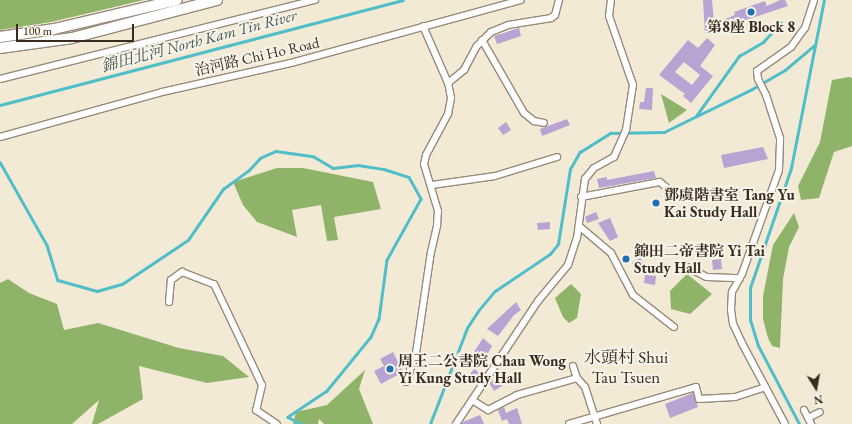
<!DOCTYPE html>
<meta charset="utf-8">
<style>
body{margin:0}
#map{position:relative;width:852px;height:424px;overflow:hidden;background:#f3ead5;font-family:"EB Garamond","Noto Serif TC",serif}
div>[style]{position:absolute}
.forest>*{inset:0;background:#8fb368}
.stream>*{height:2.5px;margin:-1.25px;padding:0 1.25px;transform-origin:1.25px;border-radius:1.25px;background:#50bec9}
.building>*{inset:0;background:#b8a3d2}
.roads{filter:drop-shadow(1px 0 #978a7a) drop-shadow(-1px 0 #978a7a) drop-shadow(0 1px #978a7a) drop-shadow(0 -1px #978a7a)}
.minor>*{height:6px;margin:-3px;padding:0 3px;transform-origin:3px;border-radius:3px;background:#fff}
.primary>*{height:10px;margin:-5px;padding:0 5px;transform-origin:5px;border-radius:5px;background:#fff}
.dots>*{width:11px;height:11px;translate:-50% -50%;box-sizing:border-box;border:2px solid #f7f3e8;border-radius:50%}
span{translate:-50% -50%;white-space:nowrap;text-align:center;line-height:1.15;-webkit-text-stroke:4px #f7f3e8;paint-order:stroke}
.poi-label{font-size:15px;color:#3b2a1e;font-weight:700}
.left{translate:0 -50%;text-align:left}
.street-label{font-size:15px;color:#3b2a1e}
.water-label{font-size:16px;color:#415651;font-style:italic}
.quarter-label{font-size:17px;color:#3b2a1e}
.north{position:absolute;left:796px;top:368px;width:40px;height:40px;-webkit-text-stroke:3px #f7f3e8;paint-order:stroke;rotate:169deg;font-size:11px;font-weight:700;line-height:16px;text-align:center;color:#3b2a1e}
.north::after{content:'';display:block;margin:auto;width:14px;height:18px;background:#3b2a1e;clip-path:polygon(50% 0,100% 100%,50% 72%,0 100%)}
.scale{position:absolute;left:16px;top:24px;width:118px;height:18px;box-sizing:border-box;border:2px solid #3b2a1e;border-top:0;padding-left:5px;font-size:12px;line-height:14px;white-space:nowrap;color:#3b2a1e;-webkit-text-stroke:3px #f7f3e8;paint-order:stroke}
</style>
<div id="map">
<div class="forest">
<i style="clip-path:polygon(0 0,144px 0,51px 22px,0 30px)"></i>
<i style="clip-path:polygon(849px 77px,852px 78px,852px 146px,834px 152px,819px 198px,801px 200px,798px 186px,820px 142px,832px 80px)"></i>
<i style="clip-path:polygon(661px 94px,687px 110px,669px 123px)"></i>
<i style="clip-path:polygon(277px 168px,303px 168px,373px 182px,381px 209px,334px 217px,338px 240px,327px 241px,321px 205px,292px 210px,297px 237px,257px 222px,243px 205px,233px 182px)"></i>
<i style="clip-path:polygon(794px 213px,799px 227px,789px 247px,783px 279px,780px 348px,772px 346px,768px 338px,763px 319px,763px 296px,773px 245px)"></i>
<i style="clip-path:polygon(687px 274px,712px 294px,690px 314px,671px 309px,670px 291px)"></i>
<i style="clip-path:polygon(8px 279px,29px 293px,57px 304px,64px 330px,98px 323px,179px 348px,223px 356px,249px 377px,207px 383px,139px 366px,143px 399px,98px 424px,92px 424px,99px 400px,72px 424px,0 424px,0 283px)"></i>
<i style="clip-path:polygon(571px 284px,581px 294px,577px 318px,569px 323px,563px 317px,555px 298px)"></i>
<i style="clip-path:polygon(365px 370px,359px 389px,373px 424px,324px 424px,319px 419px,318px 424px,293px 424px,296px 412px,327px 405px)"></i>
</div>
<div class="stream">
<i style="left:0;top:105px;width:416px;rotate:-14.6deg"></i>
<i style="left:696px;top:116px;width:74px;rotate:-54.4deg"></i>
<i style="left:739px;top:56px;width:28px;rotate:-30deg"></i>
<i style="left:763px;top:42px;width:26px;rotate:-47deg"></i>
<i style="left:0;top:162px;width:95px;rotate:60.5deg"></i>
<i style="left:47px;top:245px;width:37px;rotate:73deg"></i>
<i style="left:58px;top:280px;width:41px;rotate:15.8deg"></i>
<i style="left:97px;top:291px;width:26px;rotate:-16deg"></i>
<i style="left:122px;top:284px;width:79px;rotate:-33.7deg"></i>
<i style="left:188px;top:240px;width:62px;rotate:-55.5deg"></i>
<i style="left:223px;top:189px;width:32px;rotate:-36deg"></i>
<i style="left:249px;top:170px;width:16px;rotate:-47deg"></i>
<i style="left:260px;top:158px;width:17px;rotate:-24deg"></i>
<i style="left:276px;top:151px;width:37px;rotate:8deg"></i>
<i style="left:313px;top:156px;width:23px;rotate:31deg"></i>
<i style="left:333px;top:168px;width:25px;rotate:-7deg"></i>
<i style="left:358px;top:165px;width:26px;rotate:9deg"></i>
<i style="left:384px;top:169px;width:26px;rotate:18deg"></i>
<i style="left:409px;top:177px;width:25px;rotate:61deg"></i>
<i style="left:421px;top:199px;width:70px;rotate:119.1deg"></i>
<i style="left:387px;top:260px;width:60px;rotate:97.7deg"></i>
<i style="left:379px;top:319px;width:20px;rotate:114deg"></i>
<i style="left:371px;top:337px;width:70px;rotate:129.2deg"></i>
<i style="left:327px;top:391px;width:47px;rotate:146.3deg"></i>
<i style="left:288px;top:417px;width:16px;rotate:27deg"></i>
<i style="left:430px;top:424px;width:103px;rotate:-68.9deg"></i>
<i style="left:467px;top:328px;width:20px;rotate:-57deg"></i>
<i style="left:478px;top:311px;width:26px;rotate:-50deg"></i>
<i style="left:495px;top:291px;width:66px;rotate:-33.9deg"></i>
<i style="left:550px;top:254px;width:13px;rotate:-51deg"></i>
<i style="left:558px;top:244px;width:76px;rotate:-80.9deg"></i>
<i style="left:570px;top:169px;width:20px;rotate:-60deg"></i>
<i style="left:580px;top:152px;width:36px;rotate:-32deg"></i>
<i style="left:610px;top:133px;width:54px;rotate:-1.1deg"></i>
<i style="left:664px;top:132px;width:98px;rotate:-26deg"></i>
<i style="left:752px;top:89px;width:38px;rotate:-30deg"></i>
<i style="left:785px;top:70px;width:38px;rotate:-40deg"></i>
<i style="left:799px;top:424px;width:88px;rotate:-117.7deg"></i>
<i style="left:758px;top:346px;width:27px;rotate:-107deg"></i>
<i style="left:750px;top:320px;width:32px;rotate:-90deg"></i>
<i style="left:750px;top:288px;width:127px;rotate:-71.1deg"></i>
<i style="left:791px;top:168px;width:171px;rotate:-78.9deg"></i>
</div>
<div class="building">
<i style="clip-path:polygon(703px 0,712px 0,715px 34px,705px 34px)"></i>
<i style="clip-path:polygon(780px 0,785px 0,788px 6px,734px 24px,735px 26px,727px 29px,723px 20px,735px 15px,734px 12px,765px 1px,767px 6px)"></i>
<i style="clip-path:polygon(519px 28px,521px 36px,497px 44px,494px 36px)"></i>
<i style="clip-path:polygon(evenodd,707px 38px,715px 45px,700px 66px,713px 76px,691px 103px,683px 96px,685px 94px,659px 75px,688px 40px,698px 48px,707px 38px,684px 62px,700px 75px,692px 85px,675px 72px,684px 62px)"></i>
<i style="clip-path:polygon(646px 88px,653px 88px,652px 110px,639px 109px,640px 102px,644px 102px)"></i>
<i style="clip-path:polygon(567px 119px,570px 125px,542px 136px,540px 129px)"></i>
<i style="clip-path:polygon(506px 122px,511px 130px,503px 135px,498px 128px)"></i>
<i style="clip-path:polygon(763px 147px,768px 159px,724px 168px,721px 155px)"></i>
<i style="clip-path:polygon(654px 171px,656px 178px,599px 188px,597px 179px,607px 177px,607px 180px)"></i>
<i style="clip-path:polygon(596px 212px,599px 219px,587px 223px,585px 217px)"></i>
<i style="clip-path:polygon(610px 218px,618px 237px,610px 241px,598px 223px)"></i>
<i style="clip-path:polygon(550px 222px,550px 229px,538px 230px,537px 223px)"></i>
<i style="clip-path:polygon(640px 258px,646px 267px,639px 271px,632px 263px)"></i>
<i style="clip-path:polygon(721px 259px,722px 269px,713px 270px,712px 260px)"></i>
<i style="clip-path:polygon(645px 275px,656px 276px,655px 285px,644px 283px)"></i>
<i style="clip-path:polygon(516px 302px,521px 310px,514px 315px,498px 336px,487px 329px)"></i>
<i style="clip-path:polygon(483px 338px,492px 346px,484px 360px,474px 352px)"></i>
<i style="clip-path:polygon(393px 352px,403px 372px,381px 384px,374px 371px,384px 366px,380px 359px)"></i>
<i style="clip-path:polygon(474px 369px,483px 375px,479px 381px,469px 375px)"></i>
<i style="clip-path:polygon(498px 378px,502px 386px,494px 391px,489px 383px)"></i>
<i style="clip-path:polygon(693px 393px,698px 407px,670px 418px,665px 404px)"></i>
<i style="clip-path:polygon(504px 407px,506px 413px,517px 408px,522px 424px,509px 424px,507px 419px,502px 421px,498px 410px)"></i>
<i style="clip-path:polygon(480px 415px,484px 424px,461px 424px,463px 422px)"></i>
</div>
<div class="roads">
<div class="minor">
<i style="left:482px;top:40px;width:84px;rotate:60.1deg"></i>
<i style="left:524px;top:113px;width:13px;rotate:39deg"></i>
<i style="left:534px;top:121px;width:10px;rotate:11deg"></i>
<i style="left:0;top:79px;width:325px;rotate:-14.1deg"></i>
<i style="left:448px;top:83px;width:21px;rotate:-39deg"></i>
<i style="left:464px;top:70px;width:27px;rotate:-62deg"></i>
<i style="left:477px;top:46px;width:20px;rotate:-45deg"></i>
<i style="left:491px;top:32px;width:18px;rotate:-22deg"></i>
<i style="left:508px;top:25px;width:44px;rotate:-9.2deg"></i>
<i style="left:551px;top:18px;width:5px;rotate:-37deg"></i>
<i style="left:555px;top:15px;width:16px;rotate:-75deg"></i>
<i style="left:0;top:137px;width:168px;rotate:-15.5deg"></i>
<i style="left:162px;top:92px;width:132px;rotate:-12.7deg"></i>
<i style="left:291px;top:63px;width:238px;rotate:-15.3deg"></i>
<i style="left:432px;top:185px;width:64px;rotate:-8.1deg"></i>
<i style="left:495px;top:176px;width:65px;rotate:-17deg"></i>
<i style="left:581px;top:197px;width:80px;rotate:-10.8deg"></i>
<i style="left:660px;top:182px;width:11px;rotate:41deg"></i>
<i style="left:579px;top:226px;width:42px;rotate:40.2deg"></i>
<i style="left:611px;top:253px;width:47px;rotate:62.4deg"></i>
<i style="left:633px;top:295px;width:52px;rotate:38deg"></i>
<i style="left:687px;top:267px;width:22px;rotate:27deg"></i>
<i style="left:707px;top:277px;width:33px;rotate:2deg"></i>
<i style="left:169px;top:302px;width:22px;rotate:-85deg"></i>
<i style="left:171px;top:280px;width:14px;rotate:-36deg"></i>
<i style="left:182px;top:272px;width:34px;rotate:21deg"></i>
<i style="left:214px;top:284px;width:112px;rotate:64.6deg"></i>
<i style="left:262px;top:385px;width:26px;rotate:103deg"></i>
<i style="left:256px;top:410px;width:25px;rotate:34deg"></i>
<i style="left:573px;top:366px;width:13px;rotate:72deg"></i>
<i style="left:577px;top:378px;width:12px;rotate:48deg"></i>
<i style="left:585px;top:387px;width:39px;rotate:72deg"></i>
<i style="left:406px;top:382px;width:31px;rotate:-71deg"></i>
<i style="left:416px;top:353px;width:102px;rotate:-81.6deg"></i>
<i style="left:431px;top:252px;width:28px;rotate:-77deg"></i>
<i style="left:437px;top:225px;width:14px;rotate:-86deg"></i>
<i style="left:438px;top:211px;width:49px;rotate:-106.6deg"></i>
<i style="left:424px;top:164px;width:9px;rotate:-77deg"></i>
<i style="left:426px;top:155px;width:47px;rotate:-61.8deg"></i>
<i style="left:448px;top:114px;width:16px;rotate:-79deg"></i>
<i style="left:451px;top:98px;width:15px;rotate:-101deg"></i>
<i style="left:448px;top:83px;width:62px;rotate:-113.7deg"></i>
<i style="left:472px;top:400px;width:19px;rotate:32deg"></i>
<i style="left:488px;top:410px;width:33px;rotate:-27deg"></i>
<i style="left:517px;top:395px;width:62px;rotate:-15.8deg"></i>
<i style="left:804px;top:410px;width:16px;rotate:63deg"></i>
<i style="left:808px;top:418px;width:13px;rotate:-27deg"></i>
<i style="left:456px;top:424px;width:148px;rotate:-56.3deg"></i>
<i style="left:538px;top:301px;width:47px;rotate:-50.2deg"></i>
<i style="left:568px;top:265px;width:28px;rotate:-72deg"></i>
<i style="left:577px;top:238px;width:60px;rotate:-82.3deg"></i>
<i style="left:585px;top:179px;width:14px;rotate:-51deg"></i>
<i style="left:594px;top:168px;width:23px;rotate:-29deg"></i>
<i style="left:614px;top:157px;width:30px;rotate:-66deg"></i>
<i style="left:626px;top:130px;width:46px;rotate:-81.2deg"></i>
<i style="left:633px;top:85px;width:73px;rotate:-109.2deg"></i>
<i style="left:609px;top:16px;width:16px;rotate:-83deg"></i>
<i style="left:569px;top:424px;width:132px;rotate:-16.2deg"></i>
<i style="left:696px;top:387px;width:12px;rotate:76deg"></i>
<i style="left:699px;top:399px;width:36px;rotate:-3deg"></i>
<i style="left:735px;top:397px;width:32px;rotate:-18deg"></i>
<i style="left:785px;top:424px;width:92px;rotate:-118deg"></i>
<i style="left:742px;top:343px;width:21px;rotate:-115deg"></i>
<i style="left:733px;top:324px;width:14px;rotate:-98deg"></i>
<i style="left:731px;top:310px;width:18px;rotate:-87deg"></i>
<i style="left:732px;top:292px;width:21px;rotate:-61deg"></i>
<i style="left:742px;top:274px;width:110px;rotate:-70.4deg"></i>
<i style="left:779px;top:170px;width:32px;rotate:-88deg"></i>
<i style="left:780px;top:138px;width:45px;rotate:-108deg"></i>
<i style="left:766px;top:95px;width:18px;rotate:-117deg"></i>
<i style="left:758px;top:79px;width:8px;rotate:-97deg"></i>
<i style="left:757px;top:71px;width:42px;rotate:-35.2deg"></i>
<i style="left:791px;top:47px;width:24px;rotate:-54deg"></i>
<i style="left:805px;top:28px;width:29px;rotate:-72deg"></i>
</div>
<div class="primary">
<i style="left:0;top:37px;width:55px;rotate:-8.4deg"></i>
<i style="left:54px;top:29px;width:126px;rotate:-13.3deg"></i>
<i style="left:0;top:48px;width:73px;rotate:-7.9deg"></i>
<i style="left:72px;top:38px;width:150px;rotate:-14.7deg"></i>
</div>
</div>
<div class="dots">
<i style="left:751px;top:12px;background:#1f6fb2"></i>
<i style="left:656px;top:203px;background:#1f6fb2"></i>
<i style="left:626px;top:259px;background:#1f6fb2"></i>
<i style="left:390px;top:369px;background:#1f6fb2"></i>
</div>
<div class="poi-label">
<span style="left:751px;top:27px">第8座 Block 8</span>
<span class="left" style="left:664px;top:203px">鄧虞階書室 Tang Yu<br>Kai Study Hall</span>
<span class="left" style="left:634px;top:259px">錦田二帝書院 Yi Tai<br>Study Hall</span>
<span class="left" style="left:398px;top:369px">周王二公書院 Chau Wong<br>Yi Kung Study Hall</span>
</div>
<div class="street-label">
<span style="left:257px;top:56px;rotate:-13deg">治河路 Chi Ho Road</span>
</div>
<div class="water-label">
<span style="left:199px;top:41px;rotate:-15deg">錦田北河 North Kam Tin River</span>
</div>
<div class="quarter-label">
<span style="left:626px;top:368px">水頭村 Shui<br>Tau Tsuen</span>
</div>
<div class="north">N</div>
<div class="scale">100 m</div>
</div>
